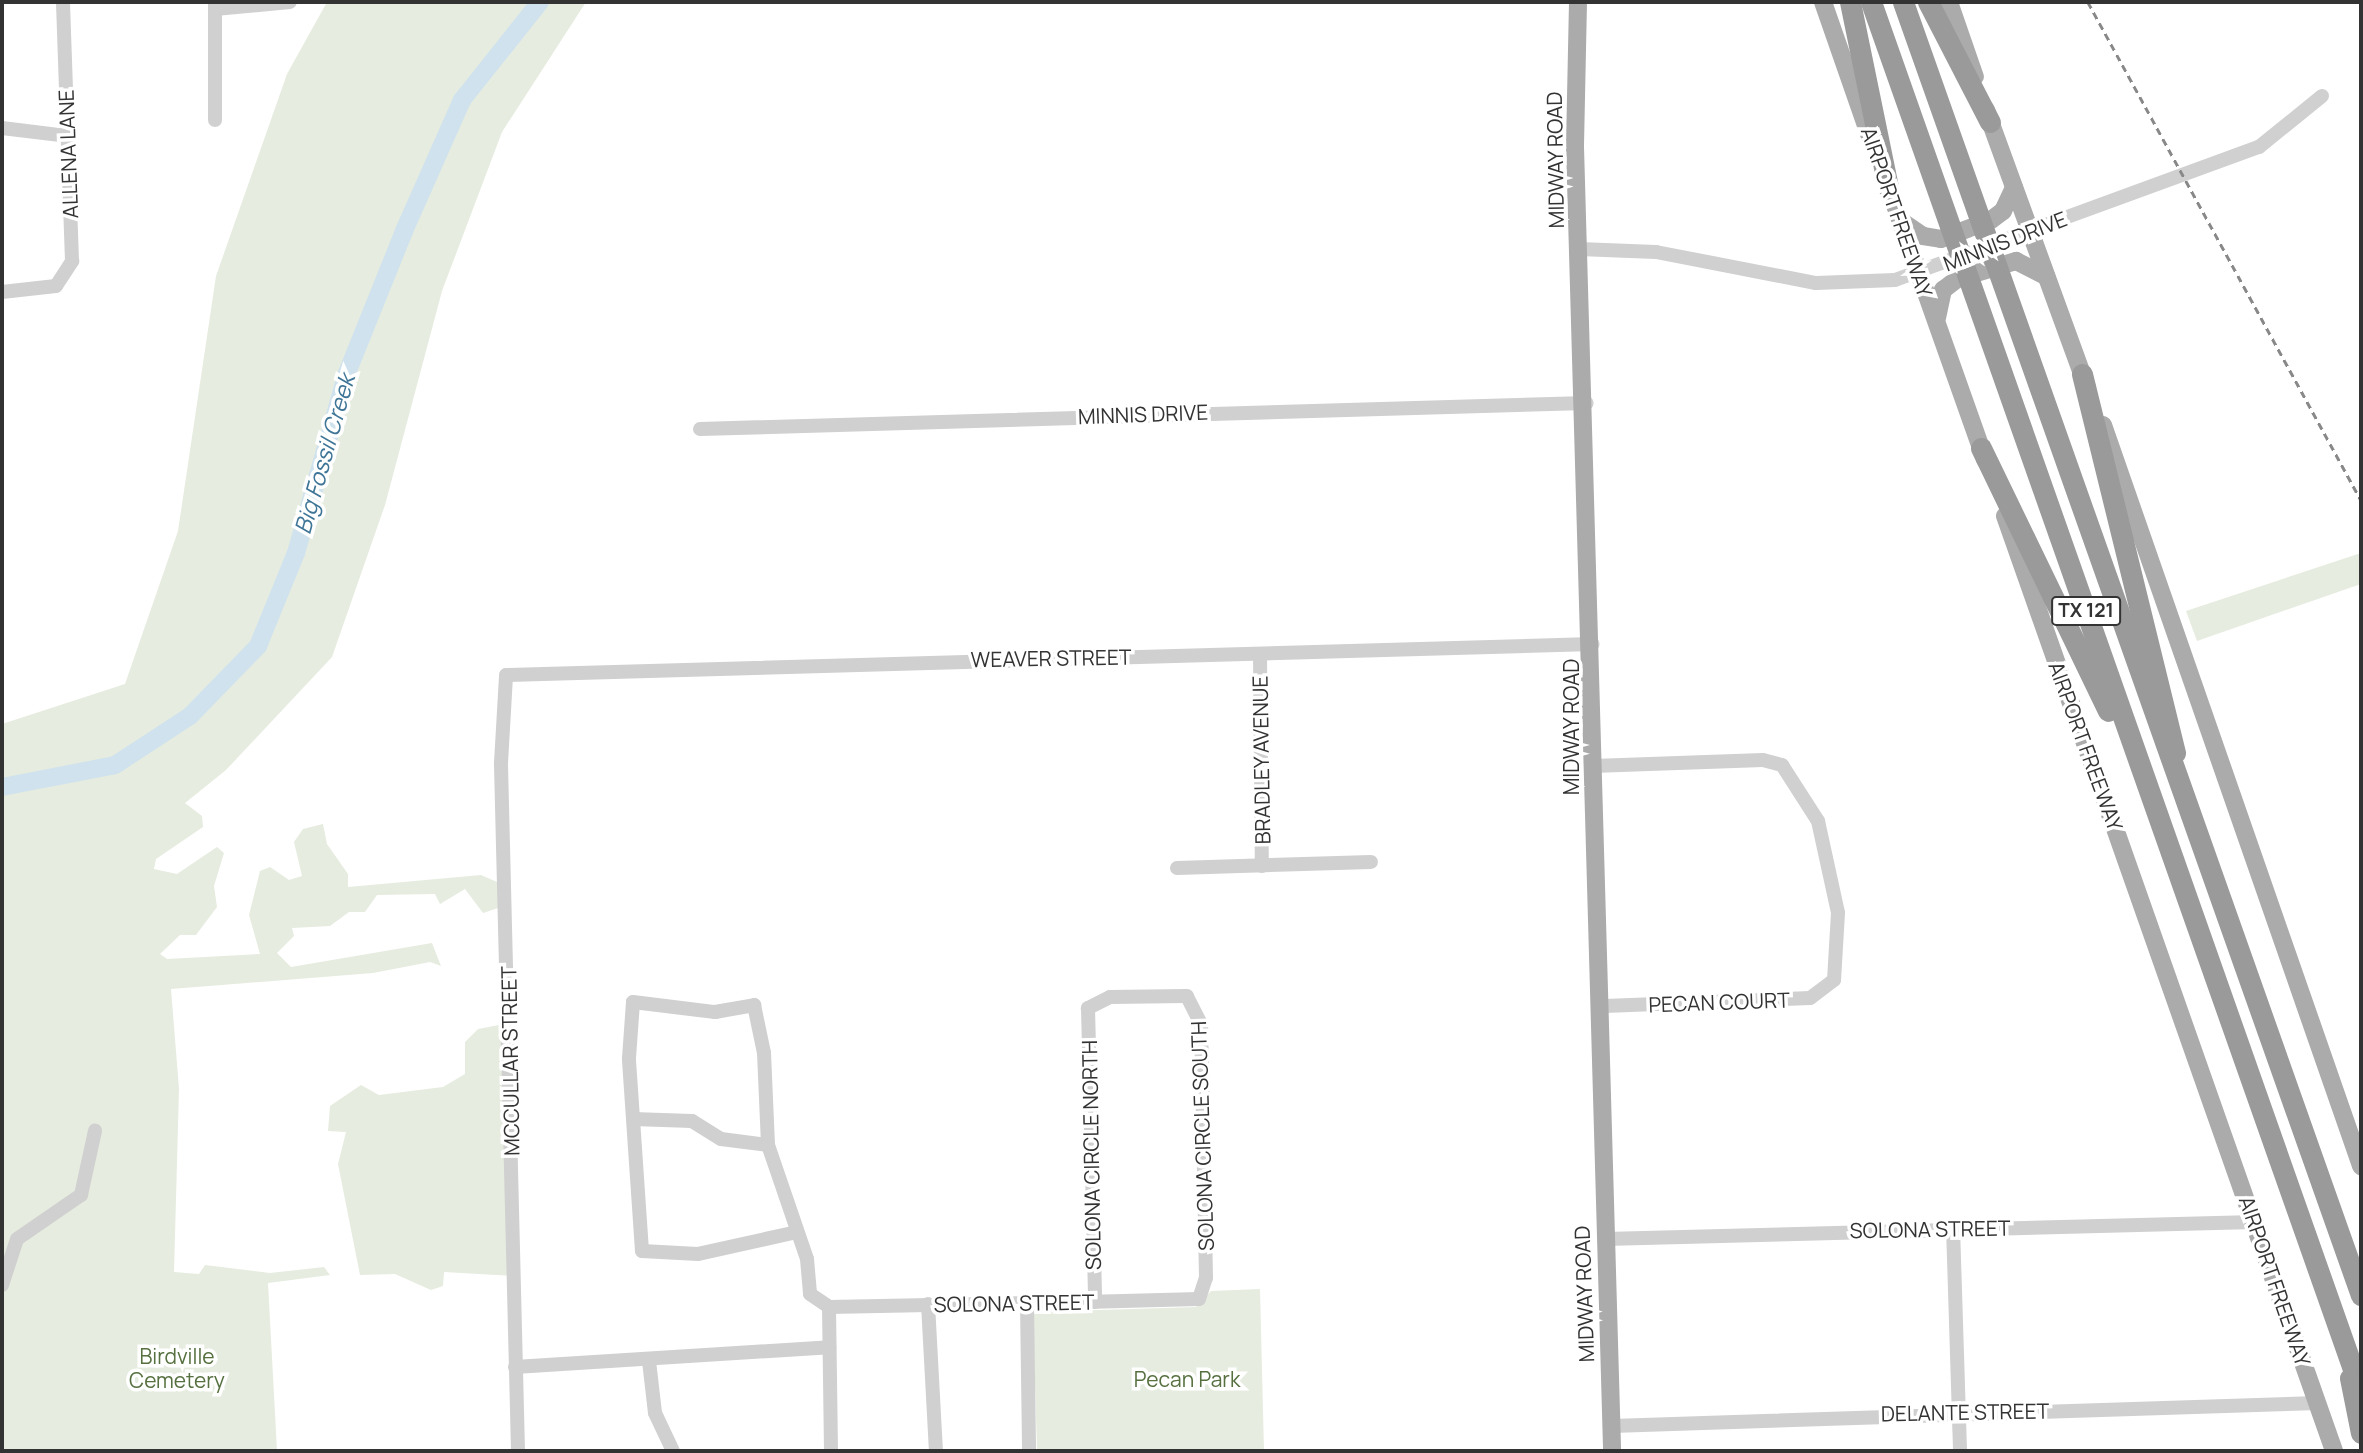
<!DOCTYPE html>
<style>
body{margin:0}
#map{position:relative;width:2363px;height:1453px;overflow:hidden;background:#fff;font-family:Manrope,sans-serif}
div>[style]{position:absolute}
.green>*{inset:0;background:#e6ecdf}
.river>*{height:18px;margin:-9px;padding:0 9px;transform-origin:9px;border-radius:9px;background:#cfe2ee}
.minor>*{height:14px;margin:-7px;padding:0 7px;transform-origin:7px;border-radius:7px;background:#d0d0d0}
.major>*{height:18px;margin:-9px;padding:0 9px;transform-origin:9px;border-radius:9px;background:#ababab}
.highway>*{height:21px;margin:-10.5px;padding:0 10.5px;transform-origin:10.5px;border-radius:10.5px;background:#9a9a9a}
.rail>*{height:2.5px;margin-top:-1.25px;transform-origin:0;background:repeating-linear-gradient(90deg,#888 0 7px,transparent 0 12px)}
span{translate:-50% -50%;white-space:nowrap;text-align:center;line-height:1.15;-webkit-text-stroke:7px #fff;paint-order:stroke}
.shield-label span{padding:2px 5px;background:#fff;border:2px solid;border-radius:5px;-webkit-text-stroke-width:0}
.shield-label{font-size:19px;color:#333;font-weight:700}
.street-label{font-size:21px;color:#333}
.park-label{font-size:21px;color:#56703f}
.water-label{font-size:23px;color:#3f7597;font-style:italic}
.frame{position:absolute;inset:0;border:4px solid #333;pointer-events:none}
</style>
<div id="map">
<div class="green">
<i style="clip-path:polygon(327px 2px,586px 2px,502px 132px,442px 291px,385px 505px,332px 657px,226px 770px,185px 803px,202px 816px,203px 827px,156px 859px,154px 869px,177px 874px,217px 847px,224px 853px,214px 886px,217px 907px,196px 935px,180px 935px,160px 954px,167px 959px,260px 954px,249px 915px,260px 871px,270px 867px,289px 880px,302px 876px,294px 842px,303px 829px,323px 824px,327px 844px,348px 874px,348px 887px,481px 875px,497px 882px,501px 907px,483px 913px,465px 889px,440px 904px,435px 894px,377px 895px,365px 912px,349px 912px,330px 926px,292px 928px,294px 936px,277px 953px,291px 967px,432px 943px,441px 966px,430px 962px,373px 973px,171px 989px,179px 1089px,174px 1272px,199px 1274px,205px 1265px,270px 1273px,324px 1267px,330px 1275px,268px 1283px,277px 1451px,2px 1451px,2px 724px,125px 684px,178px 531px,216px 276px,287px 74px)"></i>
<i style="clip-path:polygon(2361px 553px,2361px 584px,2197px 641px,2186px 611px)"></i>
<i style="clip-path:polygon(509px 1023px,513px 1276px,444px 1272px,443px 1286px,431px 1290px,395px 1274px,360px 1275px,338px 1164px,346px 1132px,328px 1131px,330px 1106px,361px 1085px,379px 1095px,443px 1087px,465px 1074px,465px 1042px,478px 1029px)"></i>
<i style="clip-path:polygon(1260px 1289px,1264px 1451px,1037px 1451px,1033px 1312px,1196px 1307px,1211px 1291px)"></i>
</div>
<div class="river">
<i style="left:2px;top:787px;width:115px;rotate:-11deg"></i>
<i style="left:115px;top:765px;width:90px;rotate:-33.2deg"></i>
<i style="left:190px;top:716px;width:98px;rotate:-45.8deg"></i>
<i style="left:258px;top:646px;width:100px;rotate:-67.8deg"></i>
<i style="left:296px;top:553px;width:187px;rotate:-74.2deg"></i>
<i style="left:347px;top:373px;width:153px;rotate:-68.1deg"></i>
<i style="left:404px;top:231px;width:143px;rotate:-66.1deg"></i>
<i style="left:462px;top:100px;width:125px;rotate:-51.5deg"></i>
</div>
<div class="minor">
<i style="left:215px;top:2px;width:118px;rotate:90deg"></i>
<i style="left:215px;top:9px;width:75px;rotate:-5.3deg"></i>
<i style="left:2px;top:128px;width:65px;rotate:7deg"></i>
<i style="left:1579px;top:249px;width:77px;rotate:2.2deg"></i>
<i style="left:1656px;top:252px;width:163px;rotate:11deg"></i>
<i style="left:1816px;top:283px;width:79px;rotate:-2.2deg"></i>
<i style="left:1895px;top:280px;width:388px;rotate:-20.1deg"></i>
<i style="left:2259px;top:147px;width:81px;rotate:-39deg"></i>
<i style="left:2px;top:292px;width:54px;rotate:-6.3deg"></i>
<i style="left:56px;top:286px;width:30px;rotate:-57deg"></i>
<i style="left:72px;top:261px;width:259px;rotate:-92deg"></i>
<i style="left:700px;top:429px;width:887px;rotate:-1.68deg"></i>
<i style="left:1260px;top:654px;width:212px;rotate:89.5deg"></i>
<i style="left:1593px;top:766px;width:170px;rotate:-2deg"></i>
<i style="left:1763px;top:760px;width:20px;rotate:15deg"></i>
<i style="left:1782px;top:765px;width:67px;rotate:57.3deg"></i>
<i style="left:1818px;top:821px;width:94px;rotate:77.7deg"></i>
<i style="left:1838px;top:913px;width:67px;rotate:93.4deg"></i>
<i style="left:1834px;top:980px;width:30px;rotate:143deg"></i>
<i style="left:1810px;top:998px;width:212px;rotate:177.8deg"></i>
<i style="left:1177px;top:868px;width:194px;rotate:-1.8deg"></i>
<i style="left:633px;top:1119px;width:59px;rotate:1.9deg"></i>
<i style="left:692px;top:1121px;width:34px;rotate:32deg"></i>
<i style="left:721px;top:1139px;width:47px;rotate:7.3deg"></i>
<i style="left:1953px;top:1227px;width:224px;rotate:88.2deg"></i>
<i style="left:797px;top:1232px;width:101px;rotate:167.5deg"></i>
<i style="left:698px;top:1254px;width:56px;rotate:-176.9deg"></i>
<i style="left:642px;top:1251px;width:193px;rotate:-93.9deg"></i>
<i style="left:629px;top:1058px;width:56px;rotate:-85.9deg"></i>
<i style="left:633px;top:1002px;width:83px;rotate:7deg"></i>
<i style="left:715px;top:1012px;width:40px;rotate:-10deg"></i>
<i style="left:754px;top:1005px;width:49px;rotate:78.2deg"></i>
<i style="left:764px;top:1053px;width:92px;rotate:87.5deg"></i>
<i style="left:768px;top:1145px;width:120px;rotate:71.1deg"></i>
<i style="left:807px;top:1259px;width:35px;rotate:85deg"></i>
<i style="left:810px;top:1294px;width:23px;rotate:34deg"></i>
<i style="left:829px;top:1307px;width:256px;rotate:-1.1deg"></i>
<i style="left:1085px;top:1302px;width:114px;rotate:-1.5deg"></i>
<i style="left:1199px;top:1299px;width:22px;rotate:-72deg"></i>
<i style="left:1206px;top:1278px;width:254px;rotate:-91.1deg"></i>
<i style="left:1201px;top:1024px;width:31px;rotate:-117deg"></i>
<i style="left:1187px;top:996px;width:77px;rotate:179.3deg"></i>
<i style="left:1110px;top:997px;width:25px;rotate:153deg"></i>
<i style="left:1088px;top:1008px;width:294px;rotate:88.6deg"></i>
<i style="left:1605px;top:1239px;width:650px;rotate:-1.5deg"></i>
<i style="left:2px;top:1285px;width:48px;rotate:-71.9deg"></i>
<i style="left:17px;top:1239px;width:78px;rotate:-34.5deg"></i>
<i style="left:81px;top:1195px;width:66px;rotate:-77.7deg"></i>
<i style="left:1027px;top:1303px;width:148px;rotate:89.2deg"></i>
<i style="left:928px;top:1304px;width:147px;rotate:86.9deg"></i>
<i style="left:829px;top:1307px;width:144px;rotate:89.2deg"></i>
<i style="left:649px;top:1361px;width:52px;rotate:83.4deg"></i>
<i style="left:655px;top:1413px;width:42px;rotate:64.7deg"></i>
<i style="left:515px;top:1367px;width:315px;rotate:-3.6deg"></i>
<i style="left:1612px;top:1426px;width:706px;rotate:-1.87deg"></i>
<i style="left:518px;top:1451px;width:688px;rotate:-91.42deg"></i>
<i style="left:501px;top:763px;width:88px;rotate:-86.7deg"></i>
<i style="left:506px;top:675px;width:1087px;rotate:-1.63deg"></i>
</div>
<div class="major">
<i style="left:1578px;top:2px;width:145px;rotate:91.2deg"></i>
<i style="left:1575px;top:147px;width:1305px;rotate:88.37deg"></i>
<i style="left:1823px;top:2px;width:140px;rotate:70.8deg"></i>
<i style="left:1949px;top:2px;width:79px;rotate:70.9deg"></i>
<i style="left:1986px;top:110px;width:295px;rotate:70deg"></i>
<i style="left:1885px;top:177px;width:300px;rotate:70.5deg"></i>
<i style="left:1901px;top:221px;width:27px;rotate:34deg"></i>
<i style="left:1923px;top:236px;width:18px;rotate:9deg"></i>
<i style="left:1941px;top:239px;width:53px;rotate:-20.8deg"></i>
<i style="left:1991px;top:220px;width:15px;rotate:-37deg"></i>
<i style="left:2003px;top:211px;width:26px;rotate:-65deg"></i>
<i style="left:1937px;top:318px;width:29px;rotate:-78deg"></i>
<i style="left:1943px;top:290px;width:18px;rotate:-38deg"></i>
<i style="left:1957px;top:279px;width:62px;rotate:-17deg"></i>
<i style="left:2016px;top:261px;width:34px;rotate:27deg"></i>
<i style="left:2103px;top:425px;width:785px;rotate:70.8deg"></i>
<i style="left:2005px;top:516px;width:991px;rotate:70.61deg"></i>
</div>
<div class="highway">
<i style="left:1850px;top:2px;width:189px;rotate:78.4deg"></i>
<i style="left:1871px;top:2px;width:1474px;rotate:70.58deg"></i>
<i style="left:1903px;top:2px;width:1372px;rotate:70.5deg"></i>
<i style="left:1928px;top:2px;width:135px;rotate:62.7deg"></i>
<i style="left:2082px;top:374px;width:390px;rotate:76.2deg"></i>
<i style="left:1981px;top:448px;width:292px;rotate:64.2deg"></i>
<i style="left:2350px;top:1378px;width:56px;rotate:78.7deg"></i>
</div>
<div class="rail">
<i style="left:2088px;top:2px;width:568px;rotate:61.27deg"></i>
</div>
<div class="shield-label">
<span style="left:2086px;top:611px">TX 121</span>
</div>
<div class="street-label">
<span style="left:68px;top:154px;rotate:-92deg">ALLENA LANE</span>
<span style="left:1555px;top:160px;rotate:-91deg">MIDWAY ROAD</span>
<span style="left:1897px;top:212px;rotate:71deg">AIRPORT FREEWAY</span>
<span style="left:2005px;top:241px;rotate:-21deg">MINNIS DRIVE</span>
<span style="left:1143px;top:414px;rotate:-2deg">MINNIS DRIVE</span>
<span style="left:1051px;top:658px;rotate:-1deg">WEAVER STREET</span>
<span style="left:1571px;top:727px;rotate:-90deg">MIDWAY ROAD</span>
<span style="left:2086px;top:746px;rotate:70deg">AIRPORT FREEWAY</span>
<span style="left:1261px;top:760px;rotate:-91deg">BRADLEY AVENUE</span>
<span style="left:1719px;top:1002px;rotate:-2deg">PECAN COURT</span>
<span style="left:510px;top:1061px;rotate:-91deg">MCCULLAR STREET</span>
<span style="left:1202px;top:1136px;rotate:-92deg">SOLONA CIRCLE SOUTH</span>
<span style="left:1091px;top:1155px;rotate:-91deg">SOLONA CIRCLE NORTH</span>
<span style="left:1930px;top:1229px;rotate:-1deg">SOLONA STREET</span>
<span style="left:2275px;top:1281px;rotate:71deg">AIRPORT FREEWAY</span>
<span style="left:1584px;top:1294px;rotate:-92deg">MIDWAY ROAD</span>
<span style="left:1014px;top:1303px;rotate:-1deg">SOLONA STREET</span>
<span style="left:1965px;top:1412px;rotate:-1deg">DELANTE STREET</span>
</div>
<div class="park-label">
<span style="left:177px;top:1368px">Birdville<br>Cemetery</span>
<span style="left:1187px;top:1379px">Pecan Park</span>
</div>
<div class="water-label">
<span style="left:324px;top:454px;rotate:-74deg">Big Fossil Creek</span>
</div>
<div class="frame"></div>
</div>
